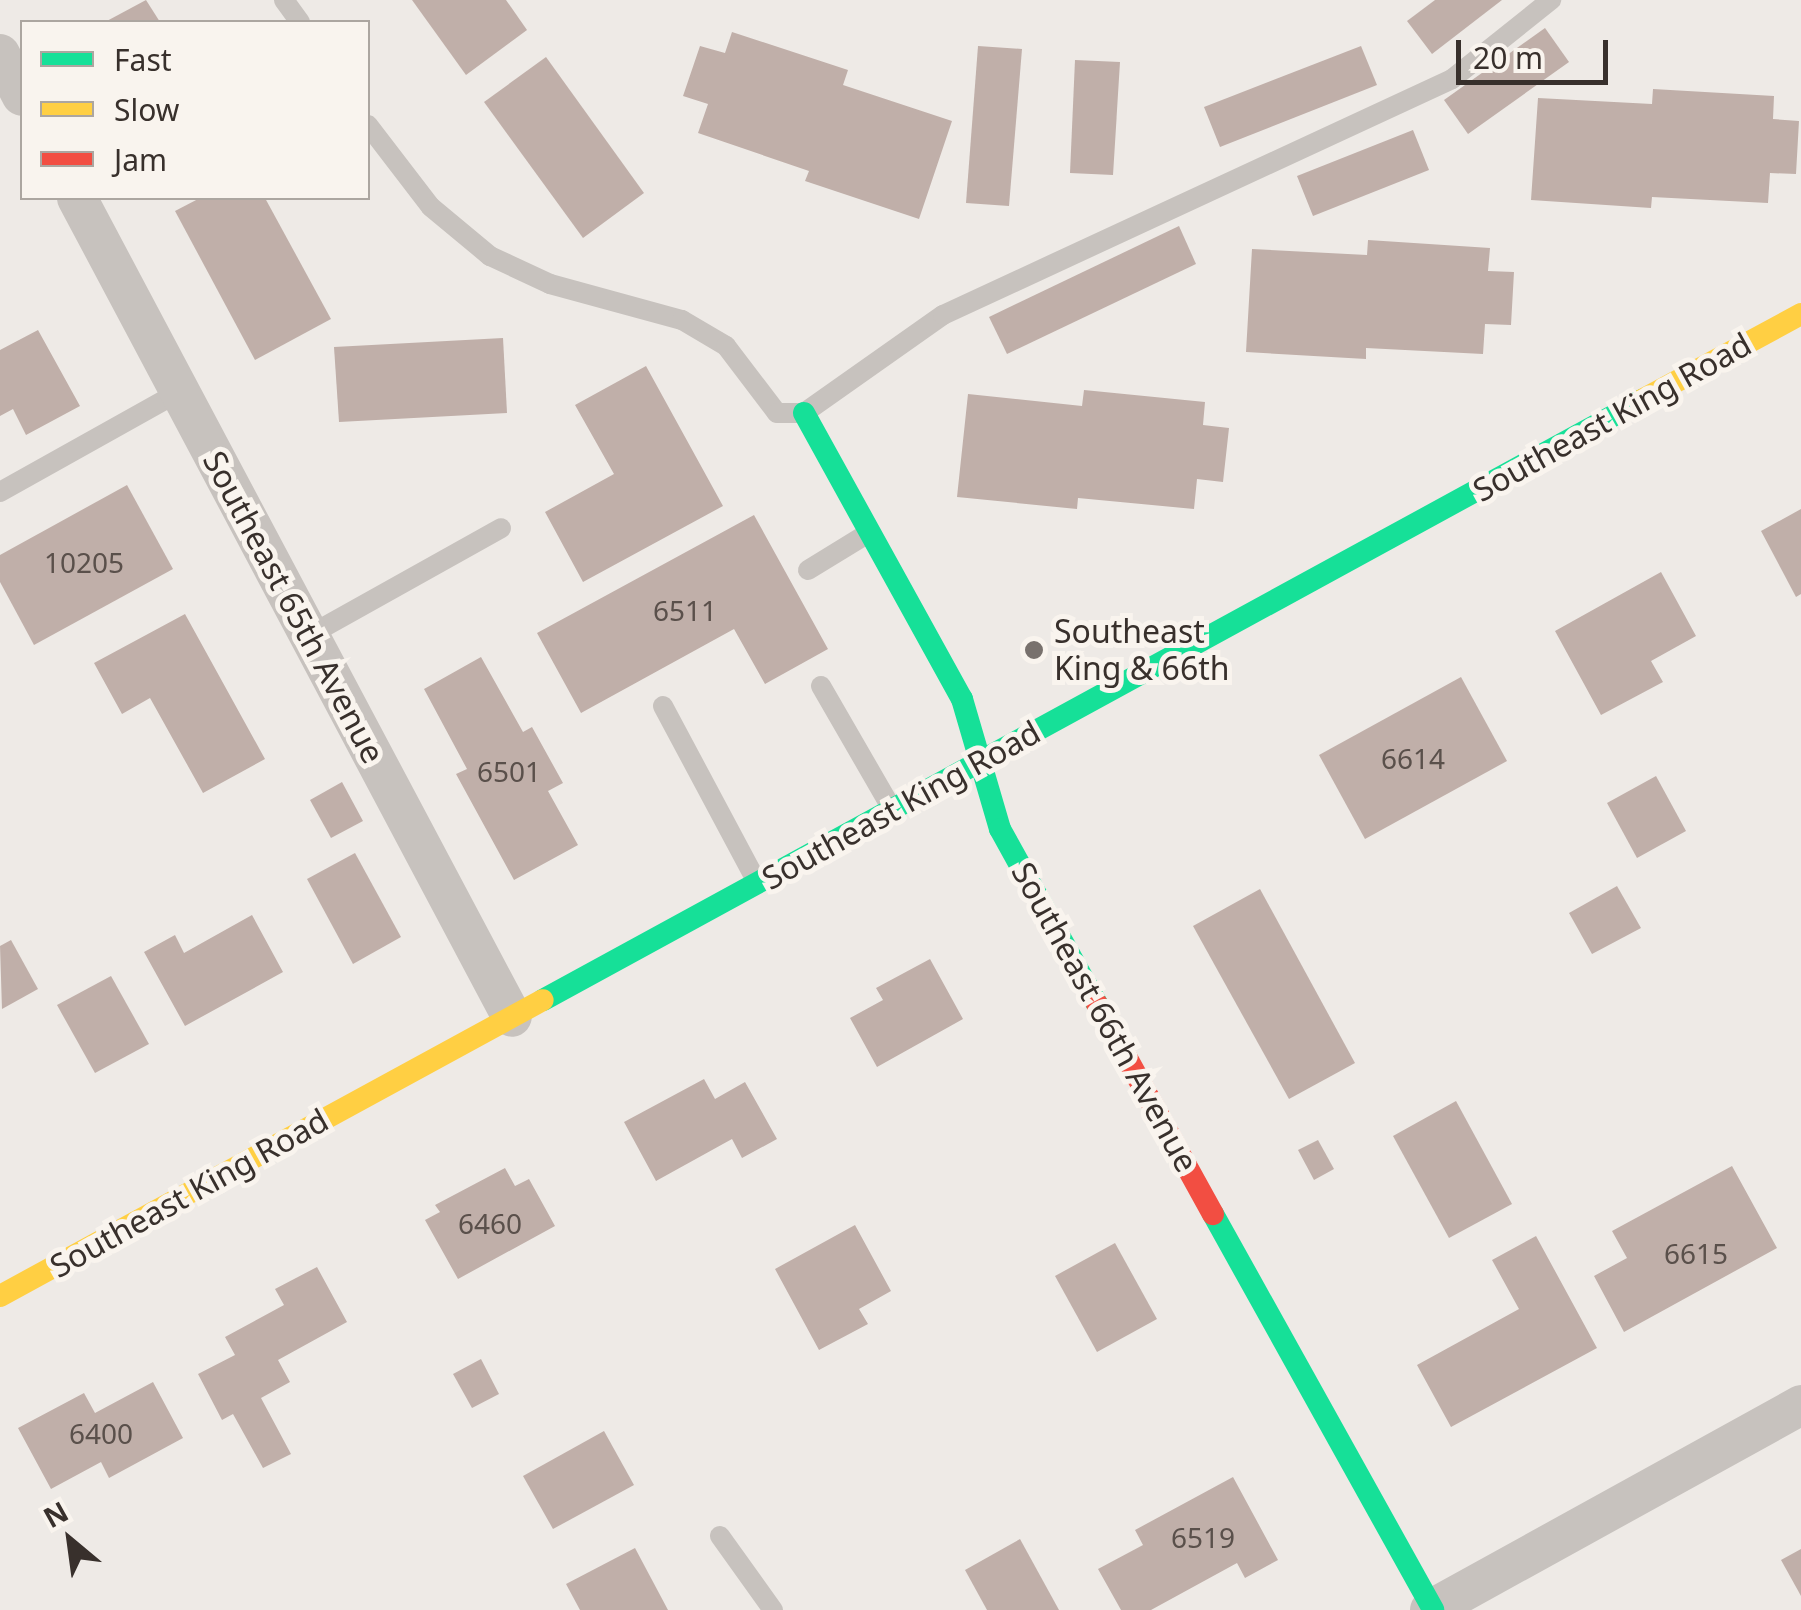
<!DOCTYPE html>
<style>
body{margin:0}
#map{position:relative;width:1801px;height:1610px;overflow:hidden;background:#eeeae6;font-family:"Noto Sans",sans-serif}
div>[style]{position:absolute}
.building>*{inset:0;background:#c0afa9}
.lane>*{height:20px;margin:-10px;padding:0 10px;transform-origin:10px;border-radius:10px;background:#c7c2be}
.street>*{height:40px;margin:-20px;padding:0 20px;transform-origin:20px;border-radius:20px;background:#c7c2be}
.fast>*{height:22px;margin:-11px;padding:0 11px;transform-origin:11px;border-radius:11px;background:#16e098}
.slow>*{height:22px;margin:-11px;padding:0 11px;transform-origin:11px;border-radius:11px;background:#ffcf43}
.jam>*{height:22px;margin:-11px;padding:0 11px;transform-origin:11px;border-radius:11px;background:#f24e42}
.dots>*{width:28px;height:28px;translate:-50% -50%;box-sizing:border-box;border:5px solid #f9f4ee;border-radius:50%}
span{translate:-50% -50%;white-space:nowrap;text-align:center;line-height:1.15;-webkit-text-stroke:10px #f9f4ee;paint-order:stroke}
.number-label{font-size:28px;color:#5a504b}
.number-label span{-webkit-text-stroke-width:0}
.street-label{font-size:32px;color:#38302c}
.poi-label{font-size:32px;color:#38302c}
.left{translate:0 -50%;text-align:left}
.legend{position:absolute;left:20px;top:20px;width:350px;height:180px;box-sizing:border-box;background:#f9f4ee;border:2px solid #aca6a0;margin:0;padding:12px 18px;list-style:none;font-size:30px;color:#38302c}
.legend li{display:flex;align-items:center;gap:20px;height:50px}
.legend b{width:50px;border:2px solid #aca6a0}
.north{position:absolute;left:20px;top:1490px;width:100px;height:100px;-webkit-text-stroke:8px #f9f4ee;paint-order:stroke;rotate:331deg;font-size:28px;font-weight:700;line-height:40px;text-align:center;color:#38302c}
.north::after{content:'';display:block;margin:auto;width:35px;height:45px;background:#38302c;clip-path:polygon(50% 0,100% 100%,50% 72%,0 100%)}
.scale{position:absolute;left:1456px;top:40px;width:152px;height:45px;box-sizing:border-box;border:5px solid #38302c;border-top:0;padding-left:12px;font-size:30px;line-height:35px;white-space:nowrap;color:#38302c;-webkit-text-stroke:8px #f9f4ee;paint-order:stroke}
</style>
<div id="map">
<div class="building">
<i style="clip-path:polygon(146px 0,160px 22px,105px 22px)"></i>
<i style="clip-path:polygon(412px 0,506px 0,527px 30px,466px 75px)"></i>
<i style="clip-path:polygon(1435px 0,1502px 0,1432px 54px,1407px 21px)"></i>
<i style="clip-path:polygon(1545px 28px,1569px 62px,1468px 134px,1444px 100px)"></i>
<i style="clip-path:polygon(732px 32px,848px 70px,843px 85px,952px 121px,919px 219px,805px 181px,809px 171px,698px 133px,708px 104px,683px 96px,700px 46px,725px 53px)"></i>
<i style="clip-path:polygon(978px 46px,1022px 49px,1009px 206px,966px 203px)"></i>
<i style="clip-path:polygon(1361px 46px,1377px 85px,1220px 147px,1204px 107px)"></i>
<i style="clip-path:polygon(546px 57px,644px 193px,583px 238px,484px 102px)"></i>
<i style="clip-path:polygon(1075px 60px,1120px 62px,1113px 175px,1070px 173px)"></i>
<i style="clip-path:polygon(1653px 89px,1774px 96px,1773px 119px,1799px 121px,1796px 174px,1770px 173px,1768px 203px,1652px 197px,1651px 208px,1531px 200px,1538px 98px,1652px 104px)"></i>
<i style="clip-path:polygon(1413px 130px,1429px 170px,1313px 216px,1297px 176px)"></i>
<i style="clip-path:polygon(200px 198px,265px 198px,331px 319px,255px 360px,175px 211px)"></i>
<i style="clip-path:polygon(1179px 226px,1196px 264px,1007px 354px,989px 317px)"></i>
<i style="clip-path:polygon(1368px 240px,1490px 248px,1488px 271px,1514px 272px,1511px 325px,1485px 324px,1483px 354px,1366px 348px,1366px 359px,1246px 352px,1252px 249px,1367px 255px)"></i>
<i style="clip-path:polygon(38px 330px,80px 406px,26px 435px,13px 409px,0 416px,0 350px)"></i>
<i style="clip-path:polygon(503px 338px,507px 413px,339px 422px,334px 347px)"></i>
<i style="clip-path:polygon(646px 366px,723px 506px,583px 582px,545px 512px,614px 474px,575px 405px)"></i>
<i style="clip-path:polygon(1084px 390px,1205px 402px,1203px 425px,1229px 428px,1223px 482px,1197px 479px,1194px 509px,1078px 498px,1077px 509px,957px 497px,968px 394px,1082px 406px)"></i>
<i style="clip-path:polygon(127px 485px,173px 569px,34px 645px,0 582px,0 555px)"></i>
<i style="clip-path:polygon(1801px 509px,1801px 594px,1796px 597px,1761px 531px)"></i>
<i style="clip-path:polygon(754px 515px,828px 649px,765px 684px,734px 629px,581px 713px,537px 633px)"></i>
<i style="clip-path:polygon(1661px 572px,1696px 636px,1651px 661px,1663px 682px,1601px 715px,1555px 631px)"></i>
<i style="clip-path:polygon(185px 614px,265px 759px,203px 793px,150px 698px,122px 714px,94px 663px)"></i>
<i style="clip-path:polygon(481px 657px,523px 732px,532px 727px,563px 783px,548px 791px,578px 845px,514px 880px,456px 774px,467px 769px,424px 689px)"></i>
<i style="clip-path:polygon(1461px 677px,1507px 761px,1365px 839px,1319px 755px)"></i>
<i style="clip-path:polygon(1656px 776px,1686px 831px,1637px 858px,1607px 803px)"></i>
<i style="clip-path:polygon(342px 782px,363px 821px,331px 838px,310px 800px)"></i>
<i style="clip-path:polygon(355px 853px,401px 937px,353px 964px,307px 879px)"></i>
<i style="clip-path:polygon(1617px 886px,1641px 928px,1592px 954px,1569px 913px)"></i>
<i style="clip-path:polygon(1260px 889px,1355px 1063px,1289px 1099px,1193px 926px)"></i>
<i style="clip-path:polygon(252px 915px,283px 972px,185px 1026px,144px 952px,175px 935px,184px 953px)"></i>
<i style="clip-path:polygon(11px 940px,38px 989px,2px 1009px,0 946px)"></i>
<i style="clip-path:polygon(930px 959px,963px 1019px,877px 1067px,850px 1018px,883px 1000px,876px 988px)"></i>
<i style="clip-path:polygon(111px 976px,149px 1044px,95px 1073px,57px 1005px)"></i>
<i style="clip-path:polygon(704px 1079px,715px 1099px,745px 1082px,777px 1139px,742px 1158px,732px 1139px,656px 1181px,624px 1122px)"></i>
<i style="clip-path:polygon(1456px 1101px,1512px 1204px,1449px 1238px,1393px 1136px)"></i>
<i style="clip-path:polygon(1318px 1140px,1334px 1169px,1314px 1180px,1298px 1150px)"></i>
<i style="clip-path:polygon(1732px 1166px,1777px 1248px,1624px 1332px,1594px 1276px,1627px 1258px,1612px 1231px)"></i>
<i style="clip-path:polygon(505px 1168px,515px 1186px,529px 1179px,555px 1226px,458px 1279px,425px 1220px,440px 1212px,435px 1205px)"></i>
<i style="clip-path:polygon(855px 1225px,891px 1291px,859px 1309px,868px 1324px,819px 1350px,775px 1269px)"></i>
<i style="clip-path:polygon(1536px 1236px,1597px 1348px,1451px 1427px,1417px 1365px,1519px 1309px,1492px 1260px)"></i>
<i style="clip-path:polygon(1115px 1243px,1157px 1319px,1097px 1352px,1055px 1276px)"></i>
<i style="clip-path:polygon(317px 1267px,347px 1322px,278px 1360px,290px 1382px,261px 1398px,291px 1454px,263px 1468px,233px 1414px,222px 1420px,198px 1374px,235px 1355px,225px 1337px,284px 1305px,275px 1289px)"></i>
<i style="clip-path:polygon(481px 1359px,499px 1394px,472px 1408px,453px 1374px)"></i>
<i style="clip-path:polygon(153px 1382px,183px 1438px,109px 1478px,101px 1462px,51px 1489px,18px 1428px,84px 1393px,95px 1413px)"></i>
<i style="clip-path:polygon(604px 1431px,634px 1485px,553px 1529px,523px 1476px)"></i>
<i style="clip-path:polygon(1233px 1477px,1278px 1560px,1245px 1578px,1237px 1563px,1151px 1610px,1121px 1610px,1098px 1569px,1143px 1545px,1135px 1530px)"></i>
<i style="clip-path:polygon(1020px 1539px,1059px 1610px,987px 1610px,965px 1570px)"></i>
<i style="clip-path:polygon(635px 1548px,668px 1610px,580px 1610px,566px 1584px)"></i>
<i style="clip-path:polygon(1801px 1549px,1801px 1596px,1781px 1560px)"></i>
</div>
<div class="lane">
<i style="left:284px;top:0;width:27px;rotate:54deg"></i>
<i style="left:368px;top:125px;width:103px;rotate:52.5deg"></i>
<i style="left:431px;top:207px;width:77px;rotate:39.7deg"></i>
<i style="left:490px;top:256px;width:66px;rotate:25deg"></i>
<i style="left:550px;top:284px;width:137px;rotate:15.3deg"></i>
<i style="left:682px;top:320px;width:51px;rotate:30.6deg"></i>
<i style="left:726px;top:346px;width:84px;rotate:52.7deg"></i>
<i style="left:777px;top:413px;width:27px"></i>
<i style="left:804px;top:413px;width:170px;rotate:-35.2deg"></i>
<i style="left:943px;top:315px;width:561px;rotate:-24.87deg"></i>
<i style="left:1452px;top:79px;width:127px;rotate:-38.6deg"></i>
<i style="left:0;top:492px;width:207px;rotate:-29.2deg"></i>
<i style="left:808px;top:570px;width:73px;rotate:-31.5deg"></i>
<i style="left:308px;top:636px;width:221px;rotate:-29.2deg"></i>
<i style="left:821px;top:686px;width:142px;rotate:60deg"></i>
<i style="left:663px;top:706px;width:197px;rotate:61.9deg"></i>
<i style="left:720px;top:1536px;width:91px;rotate:54.4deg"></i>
</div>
<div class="street">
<i style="left:0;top:54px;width:47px;rotate:62.4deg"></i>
<i style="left:77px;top:198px;width:927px;rotate:62.03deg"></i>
<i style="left:1430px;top:1610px;width:424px;rotate:-28.9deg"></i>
</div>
<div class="fast">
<i style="left:804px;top:413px;width:327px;rotate:61.1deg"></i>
<i style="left:962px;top:699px;width:135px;rotate:73.7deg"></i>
<i style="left:1000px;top:829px;width:200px;rotate:61deg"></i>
<i style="left:543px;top:1000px;width:1252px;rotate:-28.63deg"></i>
<i style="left:1213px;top:1214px;width:453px;rotate:60.9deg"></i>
</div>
<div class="slow">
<i style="left:1642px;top:400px;width:181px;rotate:-28.4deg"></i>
<i style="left:0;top:1296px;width:618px;rotate:-28.6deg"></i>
</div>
<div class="jam">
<i style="left:1097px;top:1004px;width:240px;rotate:61.1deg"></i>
</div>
<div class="dots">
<i style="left:1034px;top:650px;background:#78716d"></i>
</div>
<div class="number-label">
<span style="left:84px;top:562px">10205</span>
<span style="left:685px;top:610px">6511</span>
<span style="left:1413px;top:758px">6614</span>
<span style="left:509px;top:771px">6501</span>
<span style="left:490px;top:1223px">6460</span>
<span style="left:1696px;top:1253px">6615</span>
<span style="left:101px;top:1433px">6400</span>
<span style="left:1203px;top:1537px">6519</span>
</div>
<div class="street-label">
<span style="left:1612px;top:417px;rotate:-29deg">Southeast King Road</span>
<span style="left:294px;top:607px;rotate:62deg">Southeast 65th Avenue</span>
<span style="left:901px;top:805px;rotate:-29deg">Southeast King Road</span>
<span style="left:1105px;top:1017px;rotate:61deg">Southeast 66th Avenue</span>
<span style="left:189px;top:1193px;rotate:-29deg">Southeast King Road</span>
</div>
<div class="poi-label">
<span class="left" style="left:1054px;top:650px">Southeast<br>King &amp; 66th</span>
</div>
<ul class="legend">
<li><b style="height:12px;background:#16e098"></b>Fast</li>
<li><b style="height:12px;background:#ffcf43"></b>Slow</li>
<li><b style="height:12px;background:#f24e42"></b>Jam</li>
</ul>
<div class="north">N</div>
<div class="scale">20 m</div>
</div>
